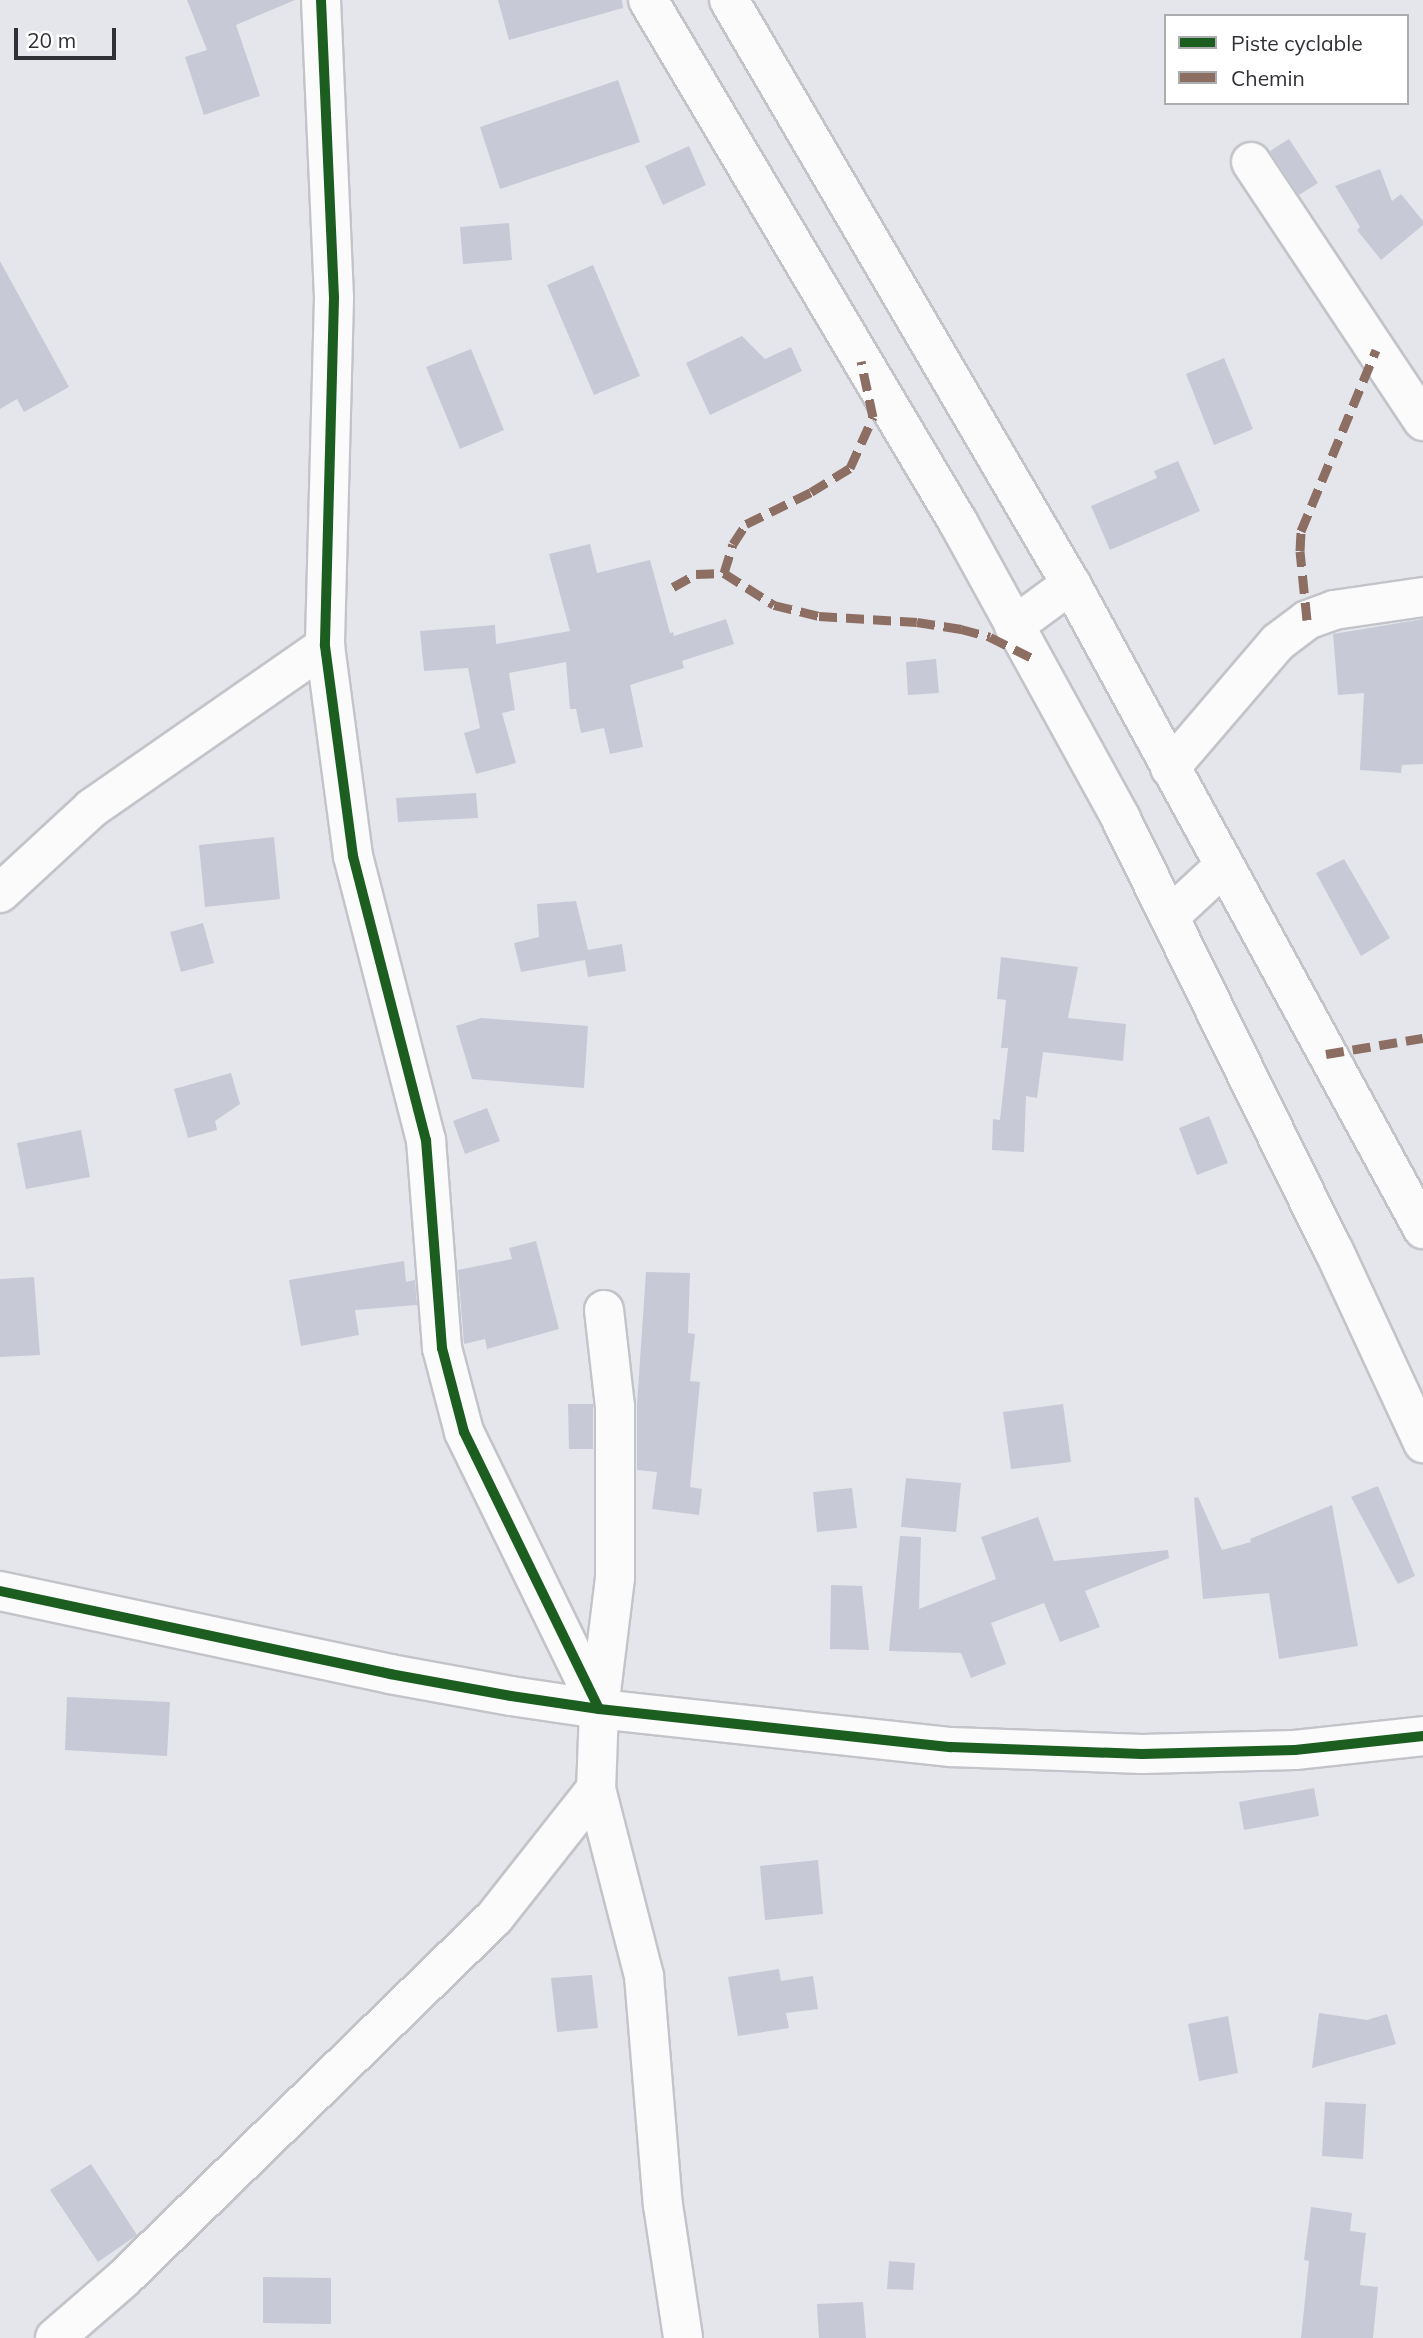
<!DOCTYPE html>
<style>
body{margin:0}
#map{position:relative;width:1423px;height:2338px;overflow:hidden;background:#e4e6ec;font-family:Mulish,sans-serif}
div>[style]{position:absolute}
.building>*{inset:0;background:#c7c9d7}
.roads{filter:drop-shadow(2px 0 #c3c4c9) drop-shadow(-2px 0 #c3c4c9) drop-shadow(0 2px #c3c4c9) drop-shadow(0 -2px #c3c4c9)}
.street>*{height:38px;margin:-19px;padding:0 19px;transform-origin:19px;border-radius:19px;background:#fbfbfc}
.secondary>*{height:38px;margin:-19px;padding:0 19px;transform-origin:19px;border-radius:19px;background:#fbfbfc}
.quiet>*{height:9px;margin-top:-4.5px;transform-origin:0;background:repeating-linear-gradient(90deg,#8d6e63 0 18px,transparent 0 27px)}
.cycleway>*{height:10px;margin:-5px;padding:0 5px;transform-origin:5px;border-radius:5px;background:#1b5e20}
span{translate:-50% -50%;white-space:nowrap;text-align:center;line-height:1.15;-webkit-text-stroke:7px #fff;paint-order:stroke}
.legend{position:absolute;left:1164px;top:14px;width:245px;height:91px;box-sizing:border-box;background:#fff;border:2px solid #acadaf;margin:0;padding:9px 12px;list-style:none;font-size:21px;color:#303136}
.legend li{display:flex;align-items:center;gap:14px;height:35px}
.legend b{width:35px;border:2px solid #acadaf}
.scale{position:absolute;left:14px;top:28px;width:102px;height:32px;box-sizing:border-box;border:4px solid #303136;border-top:0;padding-left:9px;font-size:21px;line-height:24px;white-space:nowrap;color:#303136;-webkit-text-stroke:5px #fff;paint-order:stroke}
</style>
<div id="map">
<div class="building">
<i style="clip-path:polygon(187px 0,295px 0,236px 25px,260px 96px,204px 115px,185px 57px,207px 50px)"></i>
<i style="clip-path:polygon(498px 0,622px 0,623px 8px,509px 40px)"></i>
<i style="clip-path:polygon(618px 80px,640px 142px,500px 189px,480px 127px)"></i>
<i style="clip-path:polygon(1289px 139px,1318px 183px,1299px 195px,1270px 151px)"></i>
<i style="clip-path:polygon(689px 146px,706px 185px,663px 205px,645px 166px)"></i>
<i style="clip-path:polygon(1380px 169px,1392px 201px,1401px 194px,1423px 221px,1423px 225px,1381px 260px,1357px 230px,1360px 227px,1335px 186px)"></i>
<i style="clip-path:polygon(509px 223px,512px 260px,463px 264px,460px 227px)"></i>
<i style="clip-path:polygon(0 261px,69px 387px,24px 412px,17px 399px,0 409px)"></i>
<i style="clip-path:polygon(593px 265px,640px 376px,594px 395px,547px 285px)"></i>
<i style="clip-path:polygon(742px 336px,765px 359px,791px 347px,802px 371px,710px 415px,686px 363px)"></i>
<i style="clip-path:polygon(471px 349px,504px 430px,460px 449px,426px 367px)"></i>
<i style="clip-path:polygon(1224px 358px,1253px 429px,1214px 445px,1186px 374px)"></i>
<i style="clip-path:polygon(1178px 461px,1200px 511px,1110px 550px,1091px 506px,1157px 478px,1154px 471px)"></i>
<i style="clip-path:polygon(590px 544px,597px 573px,650px 560px,670px 633px,673px 632px,674px 636px,726px 619px,734px 644px,682px 661px,684px 668px,630px 685px,643px 747px,610px 754px,604px 728px,581px 733px,576px 709px,570px 709px,566px 662px,509px 673px,515px 710px,502px 713px,516px 763px,476px 774px,464px 733px,480px 728px,468px 668px,424px 671px,420px 631px,495px 625px,496px 644px,570px 631px,549px 554px)"></i>
<i style="clip-path:polygon(1423px 619px,1423px 764px,1402px 765px,1401px 773px,1360px 770px,1364px 693px,1338px 695px,1333px 634px)"></i>
<i style="clip-path:polygon(936px 659px,939px 693px,908px 695px,906px 662px)"></i>
<i style="clip-path:polygon(476px 793px,478px 818px,398px 822px,396px 798px)"></i>
<i style="clip-path:polygon(274px 837px,280px 899px,205px 907px,199px 845px)"></i>
<i style="clip-path:polygon(1344px 859px,1390px 938px,1361px 956px,1316px 873px)"></i>
<i style="clip-path:polygon(576px 901px,588px 950px,622px 944px,626px 971px,588px 977px,585px 960px,521px 972px,514px 943px,539px 937px,537px 904px)"></i>
<i style="clip-path:polygon(203px 923px,214px 963px,181px 972px,170px 932px)"></i>
<i style="clip-path:polygon(1001px 957px,1078px 967px,1068px 1018px,1126px 1024px,1123px 1061px,1043px 1052px,1037px 1098px,1026px 1096px,1024px 1152px,992px 1150px,993px 1119px,1000px 1120px,1008px 1048px,1001px 1048px,1006px 1000px,997px 999px)"></i>
<i style="clip-path:polygon(481px 1018px,588px 1026px,584px 1088px,472px 1079px,456px 1026px)"></i>
<i style="clip-path:polygon(231px 1073px,240px 1104px,215px 1121px,217px 1130px,188px 1138px,174px 1089px)"></i>
<i style="clip-path:polygon(487px 1108px,500px 1141px,465px 1154px,453px 1121px)"></i>
<i style="clip-path:polygon(1209px 1116px,1228px 1163px,1197px 1175px,1179px 1128px)"></i>
<i style="clip-path:polygon(81px 1130px,90px 1177px,26px 1189px,17px 1143px)"></i>
<i style="clip-path:polygon(536px 1241px,559px 1329px,487px 1349px,485px 1339px,464px 1344px,458px 1270px,512px 1259px,509px 1248px)"></i>
<i style="clip-path:polygon(404px 1261px,406px 1282px,415px 1280px,417px 1305px,355px 1310px,359px 1335px,301px 1346px,289px 1280px)"></i>
<i style="clip-path:polygon(646px 1272px,690px 1273px,688px 1333px,695px 1334px,690px 1381px,700px 1382px,690px 1487px,702px 1489px,699px 1515px,652px 1509px,657px 1472px,637px 1470px,637px 1404px)"></i>
<i style="clip-path:polygon(34px 1277px,40px 1355px,0 1357px,0 1279px)"></i>
<i style="clip-path:polygon(568px 1404px,593px 1404px,593px 1449px,569px 1449px)"></i>
<i style="clip-path:polygon(1063px 1404px,1071px 1462px,1011px 1469px,1003px 1412px)"></i>
<i style="clip-path:polygon(906px 1478px,961px 1483px,956px 1532px,901px 1527px)"></i>
<i style="clip-path:polygon(1378px 1486px,1415px 1576px,1398px 1584px,1351px 1497px)"></i>
<i style="clip-path:polygon(852px 1488px,857px 1528px,817px 1532px,813px 1492px)"></i>
<i style="clip-path:polygon(1198px 1497px,1222px 1550px,1251px 1542px,1250px 1539px,1332px 1505px,1358px 1646px,1279px 1659px,1269px 1593px,1203px 1599px,1194px 1498px)"></i>
<i style="clip-path:polygon(1038px 1517px,1054px 1561px,1168px 1550px,1169px 1558px,1085px 1591px,1100px 1627px,1060px 1642px,1044px 1603px,991px 1623px,1006px 1664px,971px 1678px,961px 1653px,889px 1651px,900px 1536px,921px 1537px,919px 1609px,996px 1579px,981px 1537px)"></i>
<i style="clip-path:polygon(831px 1585px,862px 1586px,869px 1650px,830px 1649px)"></i>
<i style="clip-path:polygon(67px 1697px,170px 1702px,167px 1756px,65px 1750px)"></i>
<i style="clip-path:polygon(1314px 1788px,1319px 1816px,1244px 1830px,1239px 1802px)"></i>
<i style="clip-path:polygon(818px 1860px,823px 1914px,765px 1920px,760px 1866px)"></i>
<i style="clip-path:polygon(779px 1969px,781px 1981px,813px 1976px,818px 2009px,786px 2013px,789px 2028px,738px 2036px,728px 1977px)"></i>
<i style="clip-path:polygon(592px 1975px,598px 2028px,557px 2032px,551px 1978px)"></i>
<i style="clip-path:polygon(1319px 2013px,1367px 2020px,1387px 2014px,1396px 2044px,1312px 2068px)"></i>
<i style="clip-path:polygon(1228px 2016px,1238px 2073px,1199px 2081px,1188px 2024px)"></i>
<i style="clip-path:polygon(1325px 2102px,1366px 2104px,1363px 2159px,1322px 2156px)"></i>
<i style="clip-path:polygon(91px 2164px,137px 2235px,98px 2262px,50px 2190px)"></i>
<i style="clip-path:polygon(1311px 2207px,1352px 2213px,1350px 2231px,1366px 2233px,1360px 2285px,1378px 2287px,1373px 2338px,1301px 2338px,1309px 2261px,1304px 2260px)"></i>
<i style="clip-path:polygon(889px 2261px,915px 2263px,913px 2290px,887px 2289px)"></i>
<i style="clip-path:polygon(263px 2277px,331px 2278px,331px 2324px,263px 2323px)"></i>
<i style="clip-path:polygon(863px 2302px,866px 2338px,819px 2338px,817px 2304px)"></i>
</div>
<div class="roads">
<div class="street">
<i style="left:321px;top:0;width:298px;rotate:87.5deg"></i>
<i style="left:334px;top:298px;width:348px;rotate:91.5deg"></i>
<i style="left:325px;top:646px;width:212px;rotate:82.4deg"></i>
<i style="left:353px;top:856px;width:293px;rotate:75.6deg"></i>
<i style="left:426px;top:1140px;width:209px;rotate:85.6deg"></i>
<i style="left:442px;top:1348px;width:87px;rotate:75.3deg"></i>
<i style="left:464px;top:1432px;width:308px;rotate:64deg"></i>
<i style="left:1251px;top:162px;width:311px;rotate:56.4deg"></i>
<i style="left:1014px;top:626px;width:71px;rotate:-36.4deg"></i>
<i style="left:1170px;top:768px;width:166px;rotate:-49.4deg"></i>
<i style="left:1278px;top:642px;width:36px;rotate:-37deg"></i>
<i style="left:1307px;top:620px;width:29px;rotate:-20deg"></i>
<i style="left:1334px;top:610px;width:90px;rotate:-8.3deg"></i>
<i style="left:0;top:893px;width:125px;rotate:-42.7deg"></i>
<i style="left:92px;top:808px;width:284px;rotate:-34.8deg"></i>
<i style="left:1171px;top:915px;width:72px;rotate:-42.8deg"></i>
<i style="left:604px;top:1310px;width:97px;rotate:83.5deg"></i>
<i style="left:615px;top:1406px;width:172px;rotate:90deg"></i>
<i style="left:615px;top:1578px;width:132px;rotate:97deg"></i>
<i style="left:599px;top:1709px;width:80px;rotate:92.1deg"></i>
<i style="left:596px;top:1789px;width:193px;rotate:75.6deg"></i>
<i style="left:644px;top:1976px;width:230px;rotate:85.3deg"></i>
<i style="left:663px;top:2205px;width:134px;rotate:81.4deg"></i>
<i style="left:55px;top:2338px;width:90px;rotate:-40.9deg"></i>
<i style="left:123px;top:2279px;width:518px;rotate:-44.22deg"></i>
<i style="left:494px;top:1918px;width:164px;rotate:-51.7deg"></i>
</div>
<div class="secondary">
<i style="left:648px;top:0;width:607px;rotate:59.3deg"></i>
<i style="left:958px;top:522px;width:339px;rotate:61.2deg"></i>
<i style="left:1121px;top:819px;width:482px;rotate:63.8deg"></i>
<i style="left:1334px;top:1251px;width:212px;rotate:65.1deg"></i>
<i style="left:729px;top:0;width:677px;rotate:59.65deg"></i>
<i style="left:1071px;top:584px;width:735px;rotate:61.38deg"></i>
<i style="left:0;top:1591px;width:399px;rotate:12deg"></i>
<i style="left:390px;top:1674px;width:123px;rotate:10.3deg"></i>
<i style="left:511px;top:1696px;width:89px;rotate:8.4deg"></i>
<i style="left:599px;top:1709px;width:354px;rotate:6.2deg"></i>
<i style="left:951px;top:1747px;width:191px;rotate:2.1deg"></i>
<i style="left:1142px;top:1754px;width:153px;rotate:-1.5deg"></i>
<i style="left:1295px;top:1750px;width:129px;rotate:-6.2deg"></i>
</div>
</div>
<div class="quiet">
<i style="left:724px;top:573px;width:30px;rotate:-73deg"></i>
<i style="left:733px;top:544px;width:24px;rotate:-57deg"></i>
<i style="left:746px;top:524px;width:72px;rotate:-26.2deg"></i>
<i style="left:811px;top:492px;width:46px;rotate:-31.6deg"></i>
<i style="left:850px;top:468px;width:56px;rotate:-65.7deg"></i>
<i style="left:873px;top:417px;width:57px;rotate:-102.1deg"></i>
<i style="left:673px;top:587px;width:26px;rotate:-29deg"></i>
<i style="left:696px;top:574px;width:28px;rotate:-2deg"></i>
<i style="left:724px;top:573px;width:59px;rotate:32.6deg"></i>
<i style="left:774px;top:605px;width:46px;rotate:13.7deg"></i>
<i style="left:819px;top:616px;width:98px;rotate:3.5deg"></i>
<i style="left:917px;top:622px;width:45px;rotate:9deg"></i>
<i style="left:961px;top:629px;width:30px;rotate:15deg"></i>
<i style="left:990px;top:637px;width:47px;rotate:26.6deg"></i>
<i style="left:1307px;top:620px;width:69px;rotate:-95.8deg"></i>
<i style="left:1300px;top:551px;width:20px;rotate:-87deg"></i>
<i style="left:1301px;top:531px;width:196px;rotate:-67.5deg"></i>
<i style="left:1326px;top:1054px;width:98px;rotate:-9.4deg"></i>
</div>
<div class="cycleway">
<i style="left:321px;top:0;width:298px;rotate:87.5deg"></i>
<i style="left:334px;top:298px;width:348px;rotate:91.5deg"></i>
<i style="left:325px;top:646px;width:212px;rotate:82.4deg"></i>
<i style="left:353px;top:856px;width:293px;rotate:75.6deg"></i>
<i style="left:426px;top:1140px;width:209px;rotate:85.6deg"></i>
<i style="left:442px;top:1348px;width:87px;rotate:75.3deg"></i>
<i style="left:464px;top:1432px;width:308px;rotate:64deg"></i>
<i style="left:0;top:1591px;width:399px;rotate:12deg"></i>
<i style="left:390px;top:1674px;width:123px;rotate:10.3deg"></i>
<i style="left:511px;top:1696px;width:89px;rotate:8.4deg"></i>
<i style="left:599px;top:1709px;width:354px;rotate:6.2deg"></i>
<i style="left:951px;top:1747px;width:191px;rotate:2.1deg"></i>
<i style="left:1142px;top:1754px;width:153px;rotate:-1.5deg"></i>
<i style="left:1295px;top:1750px;width:129px;rotate:-6.2deg"></i>
</div>
<ul class="legend">
<li><b style="height:9px;background:#1b5e20"></b>Piste cyclable</li>
<li><b style="height:9px;background:#8d6e63"></b>Chemin</li>
</ul>
<div class="scale">20 m</div>
</div>
